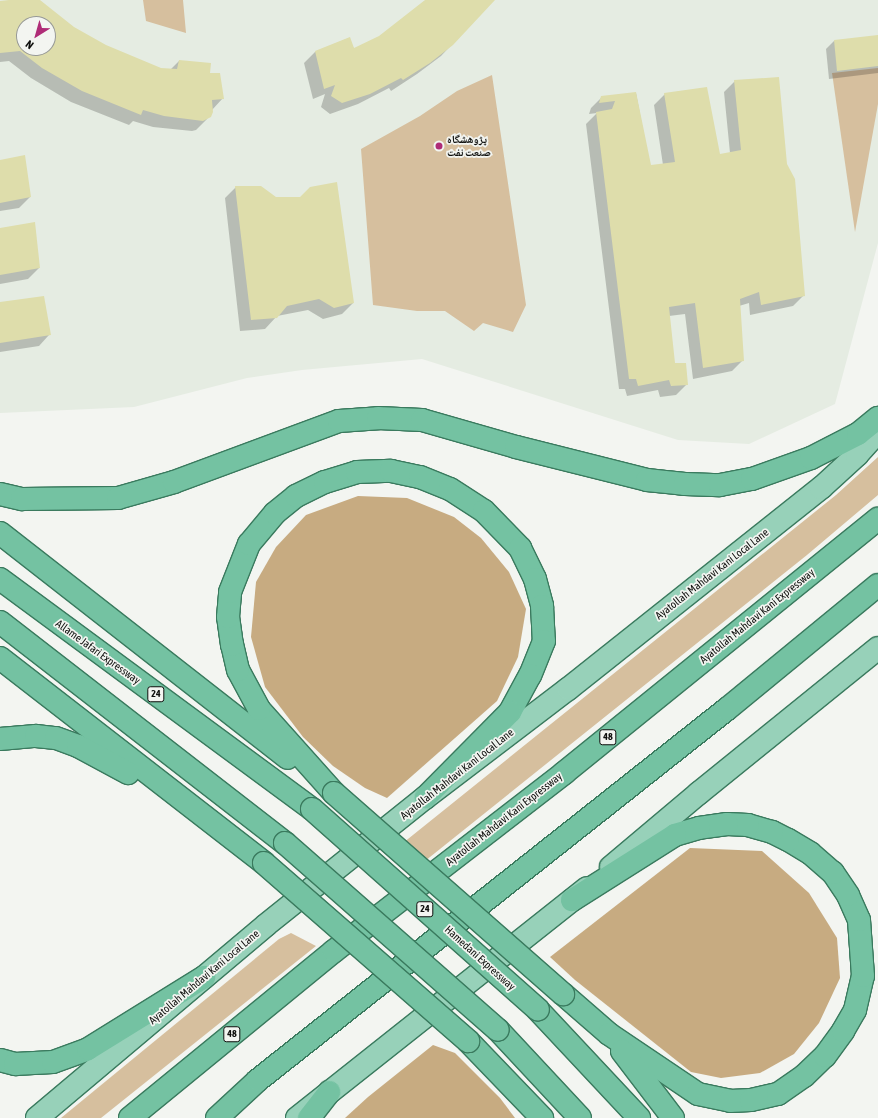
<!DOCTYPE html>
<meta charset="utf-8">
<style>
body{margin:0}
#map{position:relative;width:878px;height:1118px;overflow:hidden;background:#f3f5f1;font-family:"Asap Condensed","Noto Naskh Arabic",sans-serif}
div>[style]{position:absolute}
.built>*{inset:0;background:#e5ece2}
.green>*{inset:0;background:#d6bf9e}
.forest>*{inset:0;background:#c7ab81}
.shadow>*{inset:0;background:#0003}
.building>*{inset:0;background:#deddab}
.roads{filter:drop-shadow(1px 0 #3a7a5e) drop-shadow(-1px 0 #3a7a5e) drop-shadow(0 1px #3a7a5e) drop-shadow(0 -1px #3a7a5e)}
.primary>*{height:22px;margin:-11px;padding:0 11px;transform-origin:11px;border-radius:11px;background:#97d1b9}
.trunk>*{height:22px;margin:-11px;padding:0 11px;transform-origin:11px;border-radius:11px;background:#74c2a2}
.bridges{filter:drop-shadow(1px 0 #3a7a5e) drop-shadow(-1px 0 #3a7a5e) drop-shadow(0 1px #3a7a5e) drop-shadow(0 -1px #3a7a5e)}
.trunk-bridge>*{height:22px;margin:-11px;padding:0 11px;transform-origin:11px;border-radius:11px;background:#74c2a2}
.dots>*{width:11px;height:11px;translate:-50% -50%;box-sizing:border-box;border:2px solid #f3f5f1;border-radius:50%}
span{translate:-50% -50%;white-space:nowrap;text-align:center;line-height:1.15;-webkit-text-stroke:3.5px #f3f5f1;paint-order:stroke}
.shield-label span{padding:1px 3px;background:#f3f5f1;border:1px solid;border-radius:3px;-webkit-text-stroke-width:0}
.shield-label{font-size:10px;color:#0e0f0d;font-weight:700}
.poi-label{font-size:11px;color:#0e0f0d;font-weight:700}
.left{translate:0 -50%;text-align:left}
.street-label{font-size:11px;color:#0e0f0d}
.north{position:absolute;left:16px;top:16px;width:40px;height:40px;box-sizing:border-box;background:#f3f5f1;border:1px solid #979996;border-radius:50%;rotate:217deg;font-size:11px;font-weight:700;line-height:16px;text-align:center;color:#0e0f0d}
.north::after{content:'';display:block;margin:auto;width:14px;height:18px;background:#af2c77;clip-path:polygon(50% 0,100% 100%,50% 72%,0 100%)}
</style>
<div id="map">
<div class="built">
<i style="clip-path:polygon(evenodd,0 0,878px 0,878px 243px,835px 404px,749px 444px,678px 440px,422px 359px,302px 370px,247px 378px,134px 407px,0 413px,0 0,24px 24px,48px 24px,48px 48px,24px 48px,24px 24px)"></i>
</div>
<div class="green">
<i style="clip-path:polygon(143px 0,183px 0,186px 33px,146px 21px)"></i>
<i style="clip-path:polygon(878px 68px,878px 104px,855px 232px,832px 73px)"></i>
<i style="clip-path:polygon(492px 75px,526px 305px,513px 332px,483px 323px,474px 331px,445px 311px,417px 311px,373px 305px,361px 149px,420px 116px,457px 91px)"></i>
<i style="clip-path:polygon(878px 457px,878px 495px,807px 555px,425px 861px,403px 843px,836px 495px)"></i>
<i style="clip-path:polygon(291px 933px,316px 946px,101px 1118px,61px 1118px,279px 939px)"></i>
</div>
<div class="forest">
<i style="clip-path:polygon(358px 496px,407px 498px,454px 517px,481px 538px,509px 572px,526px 609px,518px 657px,497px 701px,387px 798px,365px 788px,333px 766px,303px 737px,265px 687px,251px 637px,256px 582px,276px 547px,306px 515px)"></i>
<i style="clip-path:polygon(690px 848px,762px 851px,809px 893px,837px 938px,840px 978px,819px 1023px,794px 1054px,760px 1073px,721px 1078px,691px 1072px,575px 980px,550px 957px)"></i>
<i style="clip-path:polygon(433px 1045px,455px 1053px,500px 1098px,515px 1118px,345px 1118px,368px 1097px)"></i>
</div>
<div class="shadow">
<i style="clip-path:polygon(evenodd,16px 0,38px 0,74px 28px,106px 46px,161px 69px,170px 70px,179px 61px,209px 74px,223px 98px,212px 110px,207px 119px,196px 130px,192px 131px,153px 127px,133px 121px,129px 125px,71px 102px,31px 78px,9px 61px,0 62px,0 2px,16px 0,24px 24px,48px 24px,48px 48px,24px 48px,24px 24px)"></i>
<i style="clip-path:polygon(426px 0,494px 0,441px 56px,417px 74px,391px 91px,389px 88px,358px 104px,330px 114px,321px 107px,325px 94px,313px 99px,304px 63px,315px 52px,349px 38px,354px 49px,380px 37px)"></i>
<i style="clip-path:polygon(878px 36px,878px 73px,829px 79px,826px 49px,834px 41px)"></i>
<i style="clip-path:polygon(735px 81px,786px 164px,804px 295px,793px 306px,750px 315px,749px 303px,739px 306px,743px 360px,732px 371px,693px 379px,685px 314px,669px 316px,674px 364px,687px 384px,676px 395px,660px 397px,658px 390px,627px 396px,625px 389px,619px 389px,586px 124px,597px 113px,589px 114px,591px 108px,602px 97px,636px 93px,650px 167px,663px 165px,654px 105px,665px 94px,720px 155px,730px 153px,724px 92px)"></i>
<i style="clip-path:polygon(0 161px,30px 197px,19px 208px,0 211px)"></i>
<i style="clip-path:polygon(236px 187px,353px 303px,342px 314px,323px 319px,308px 310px,277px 316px,265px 329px,240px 331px,225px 198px)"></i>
<i style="clip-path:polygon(0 229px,39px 268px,28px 279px,0 284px)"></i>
<i style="clip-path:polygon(0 303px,49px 335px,39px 346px,0 352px)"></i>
</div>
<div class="building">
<i style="clip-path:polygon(evenodd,9px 0,40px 0,74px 27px,106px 45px,161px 68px,177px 69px,179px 60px,211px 63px,210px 73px,220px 73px,224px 99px,212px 100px,213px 112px,211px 117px,203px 121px,164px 116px,143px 110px,141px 115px,82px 91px,42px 68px,20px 51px,0 53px,0 1px,9px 0,24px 24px,48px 24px,48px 48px,24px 48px,24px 24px)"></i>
<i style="clip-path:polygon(425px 0,495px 0,453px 45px,430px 63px,403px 80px,401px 78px,370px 94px,342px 103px,331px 96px,335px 85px,324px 89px,315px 51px,350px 37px,354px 48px,379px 36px)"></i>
<i style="clip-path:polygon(878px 35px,878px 66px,837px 71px,834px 40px)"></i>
<i style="clip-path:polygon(779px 77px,787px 164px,795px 179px,805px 296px,761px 305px,759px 292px,740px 299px,744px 361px,703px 368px,695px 303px,669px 307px,675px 363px,686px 363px,688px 385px,671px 386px,669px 380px,638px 386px,636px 379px,629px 379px,596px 112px,612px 109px,615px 101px,599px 103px,601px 96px,636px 92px,651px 165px,675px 162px,664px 93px,707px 87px,720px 154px,741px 150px,734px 80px)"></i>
<i style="clip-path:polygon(25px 155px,31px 197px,0 203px,0 160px)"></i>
<i style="clip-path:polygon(337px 182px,354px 303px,334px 308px,319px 299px,287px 306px,277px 318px,251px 320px,235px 186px,261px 186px,276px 197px,300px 197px,310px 187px)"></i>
<i style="clip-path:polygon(35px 222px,40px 268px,0 275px,0 228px)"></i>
<i style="clip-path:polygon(44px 296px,51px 335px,0 343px,0 302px)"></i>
</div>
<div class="roads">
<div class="primary">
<i style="left:611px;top:867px;width:115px;rotate:-40.1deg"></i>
<i style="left:699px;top:793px;width:230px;rotate:-39deg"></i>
<i style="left:37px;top:1118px;width:299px;rotate:-40.1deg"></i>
<i style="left:266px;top:925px;width:205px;rotate:-38.7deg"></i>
<i style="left:426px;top:797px;width:178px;rotate:-37.3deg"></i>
<i style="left:568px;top:689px;width:323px;rotate:-38.5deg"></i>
<i style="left:821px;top:488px;width:49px;rotate:-42.5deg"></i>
<i style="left:857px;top:455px;width:31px;rotate:-48deg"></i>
<i style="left:297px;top:1118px;width:370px;rotate:-38.4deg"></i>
</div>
<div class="trunk">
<i style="left:0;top:494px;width:23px;rotate:13deg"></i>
<i style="left:22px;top:499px;width:96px;rotate:-0.6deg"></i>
<i style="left:118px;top:498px;width:58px;rotate:-15.9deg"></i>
<i style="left:174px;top:482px;width:176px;rotate:-20.3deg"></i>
<i style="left:339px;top:421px;width:39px;rotate:-4deg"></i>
<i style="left:378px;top:418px;width:44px;rotate:2.6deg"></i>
<i style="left:422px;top:420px;width:98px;rotate:16deg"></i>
<i style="left:516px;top:447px;width:135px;rotate:14.1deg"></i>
<i style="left:647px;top:480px;width:38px;rotate:6deg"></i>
<i style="left:685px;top:484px;width:35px;rotate:2deg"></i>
<i style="left:720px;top:485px;width:33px;rotate:-11deg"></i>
<i style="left:752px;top:479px;width:63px;rotate:-19.6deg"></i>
<i style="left:811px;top:458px;width:53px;rotate:-27.1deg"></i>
<i style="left:858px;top:434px;width:26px;rotate:-39deg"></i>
<i style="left:0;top:533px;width:365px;rotate:38deg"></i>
<i style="left:0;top:579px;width:388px;rotate:36.4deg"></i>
<i style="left:0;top:622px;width:361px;rotate:37.8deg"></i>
<i style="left:0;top:658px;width:334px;rotate:37.8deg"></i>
<i style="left:0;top:739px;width:36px;rotate:-5deg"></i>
<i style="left:36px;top:736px;width:20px;rotate:6deg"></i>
<i style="left:56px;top:738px;width:23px;rotate:20deg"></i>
<i style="left:78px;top:746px;width:57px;rotate:28.4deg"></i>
<i style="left:334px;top:793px;width:113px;rotate:-131.8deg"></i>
<i style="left:259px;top:709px;width:44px;rotate:-118.3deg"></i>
<i style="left:238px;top:670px;width:26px;rotate:-103deg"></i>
<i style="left:232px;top:645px;width:28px;rotate:-98deg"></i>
<i style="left:228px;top:617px;width:25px;rotate:-85deg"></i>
<i style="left:230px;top:592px;width:52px;rotate:-68.4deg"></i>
<i style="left:249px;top:544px;width:40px;rotate:-50deg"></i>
<i style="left:275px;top:513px;width:27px;rotate:-39deg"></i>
<i style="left:296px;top:496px;width:32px;rotate:-26deg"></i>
<i style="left:325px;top:482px;width:34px;rotate:-17deg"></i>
<i style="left:357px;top:472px;width:34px;rotate:-2deg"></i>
<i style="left:391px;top:471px;width:30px;rotate:12deg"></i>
<i style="left:420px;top:477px;width:32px;rotate:22deg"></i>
<i style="left:450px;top:489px;width:40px;rotate:32.9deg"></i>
<i style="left:484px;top:511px;width:52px;rotate:45.8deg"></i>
<i style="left:520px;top:548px;width:34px;rotate:64deg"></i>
<i style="left:535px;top:579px;width:28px;rotate:75deg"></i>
<i style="left:542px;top:606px;width:35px;rotate:87deg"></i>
<i style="left:544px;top:641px;width:37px;rotate:112deg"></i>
<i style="left:530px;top:675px;width:42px;rotate:118.4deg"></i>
<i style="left:510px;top:712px;width:120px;rotate:134.7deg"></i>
<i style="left:563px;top:994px;width:61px;rotate:41deg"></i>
<i style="left:609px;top:1034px;width:107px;rotate:34deg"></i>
<i style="left:698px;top:1094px;width:33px;rotate:12deg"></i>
<i style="left:730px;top:1101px;width:21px;rotate:-3deg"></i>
<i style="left:751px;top:1100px;width:28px;rotate:-13deg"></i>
<i style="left:778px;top:1094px;width:32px;rotate:-35deg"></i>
<i style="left:804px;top:1076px;width:29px;rotate:-44deg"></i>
<i style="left:825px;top:1056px;width:31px;rotate:-54deg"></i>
<i style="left:843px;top:1031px;width:24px;rotate:-60deg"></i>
<i style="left:855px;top:1010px;width:35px;rotate:-77deg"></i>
<i style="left:863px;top:976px;width:56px;rotate:-94.1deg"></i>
<i style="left:859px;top:920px;width:27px;rotate:-114deg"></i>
<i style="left:848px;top:895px;width:27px;rotate:-124deg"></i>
<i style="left:833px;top:873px;width:30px;rotate:-139deg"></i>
<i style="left:810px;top:853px;width:26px;rotate:-149deg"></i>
<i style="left:788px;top:840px;width:18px;rotate:-153deg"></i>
<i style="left:772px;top:832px;width:25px;rotate:-164deg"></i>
<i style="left:748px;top:825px;width:21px;rotate:-177deg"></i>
<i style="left:727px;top:824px;width:28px;rotate:172deg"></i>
<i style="left:699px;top:828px;width:25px;rotate:164deg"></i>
<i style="left:675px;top:835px;width:122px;rotate:147.7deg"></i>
<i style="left:538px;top:1010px;width:148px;rotate:46.9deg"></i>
<i style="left:498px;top:1030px;width:120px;rotate:47deg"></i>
<i style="left:468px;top:1041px;width:107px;rotate:46.1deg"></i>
<i style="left:622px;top:1051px;width:84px;rotate:52.7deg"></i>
<i style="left:0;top:1060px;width:16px;rotate:15deg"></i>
<i style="left:15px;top:1064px;width:38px;rotate:-3deg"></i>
<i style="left:53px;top:1062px;width:37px;rotate:-20deg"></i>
<i style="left:88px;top:1049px;width:137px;rotate:-31.8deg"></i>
<i style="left:130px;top:1118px;width:264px;rotate:-39.3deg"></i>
<i style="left:334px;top:951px;width:291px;rotate:-37.7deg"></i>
<i style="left:564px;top:773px;width:404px;rotate:-39deg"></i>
<i style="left:217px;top:1118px;width:56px;rotate:-42.8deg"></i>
<i style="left:258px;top:1080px;width:598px;rotate:-38.35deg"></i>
<i style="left:727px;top:709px;width:195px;rotate:-39.4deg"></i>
<i style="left:309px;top:1118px;width:33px;rotate:-52deg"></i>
</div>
</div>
<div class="bridges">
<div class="trunk-bridge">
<i style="left:334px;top:793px;width:305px;rotate:41.3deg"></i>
<i style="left:312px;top:809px;width:302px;rotate:41.6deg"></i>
<i style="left:285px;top:843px;width:283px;rotate:41.3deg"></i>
<i style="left:264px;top:863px;width:271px;rotate:41.1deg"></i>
</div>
</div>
<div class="dots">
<i style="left:439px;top:146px;background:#af2c77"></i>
</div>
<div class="shield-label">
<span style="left:156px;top:694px">24</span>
<span style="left:608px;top:737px">48</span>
<span style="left:425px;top:909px">24</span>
<span style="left:232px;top:1034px">48</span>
</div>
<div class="poi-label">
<span class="left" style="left:447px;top:146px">پژوهشگاه<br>صنعت نفت</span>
</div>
<div class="street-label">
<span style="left:712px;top:574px;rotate:-38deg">Ayatollah Mahdavi Kani Local Lane</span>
<span style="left:757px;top:616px;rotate:-39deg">Ayatollah Mahdavi Kani Expressway</span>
<span style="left:98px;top:652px;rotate:36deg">Allame Jafari Expressway</span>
<span style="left:457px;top:774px;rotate:-38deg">Ayatollah Mahdavi Kani Local Lane</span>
<span style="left:504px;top:819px;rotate:-38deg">Ayatollah Mahdavi Kani Expressway</span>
<span style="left:480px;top:958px;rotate:42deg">Hamedani Expressway</span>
<span style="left:204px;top:977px;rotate:-40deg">Ayatollah Mahdavi Kani Local Lane</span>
</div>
<div class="north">N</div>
</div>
